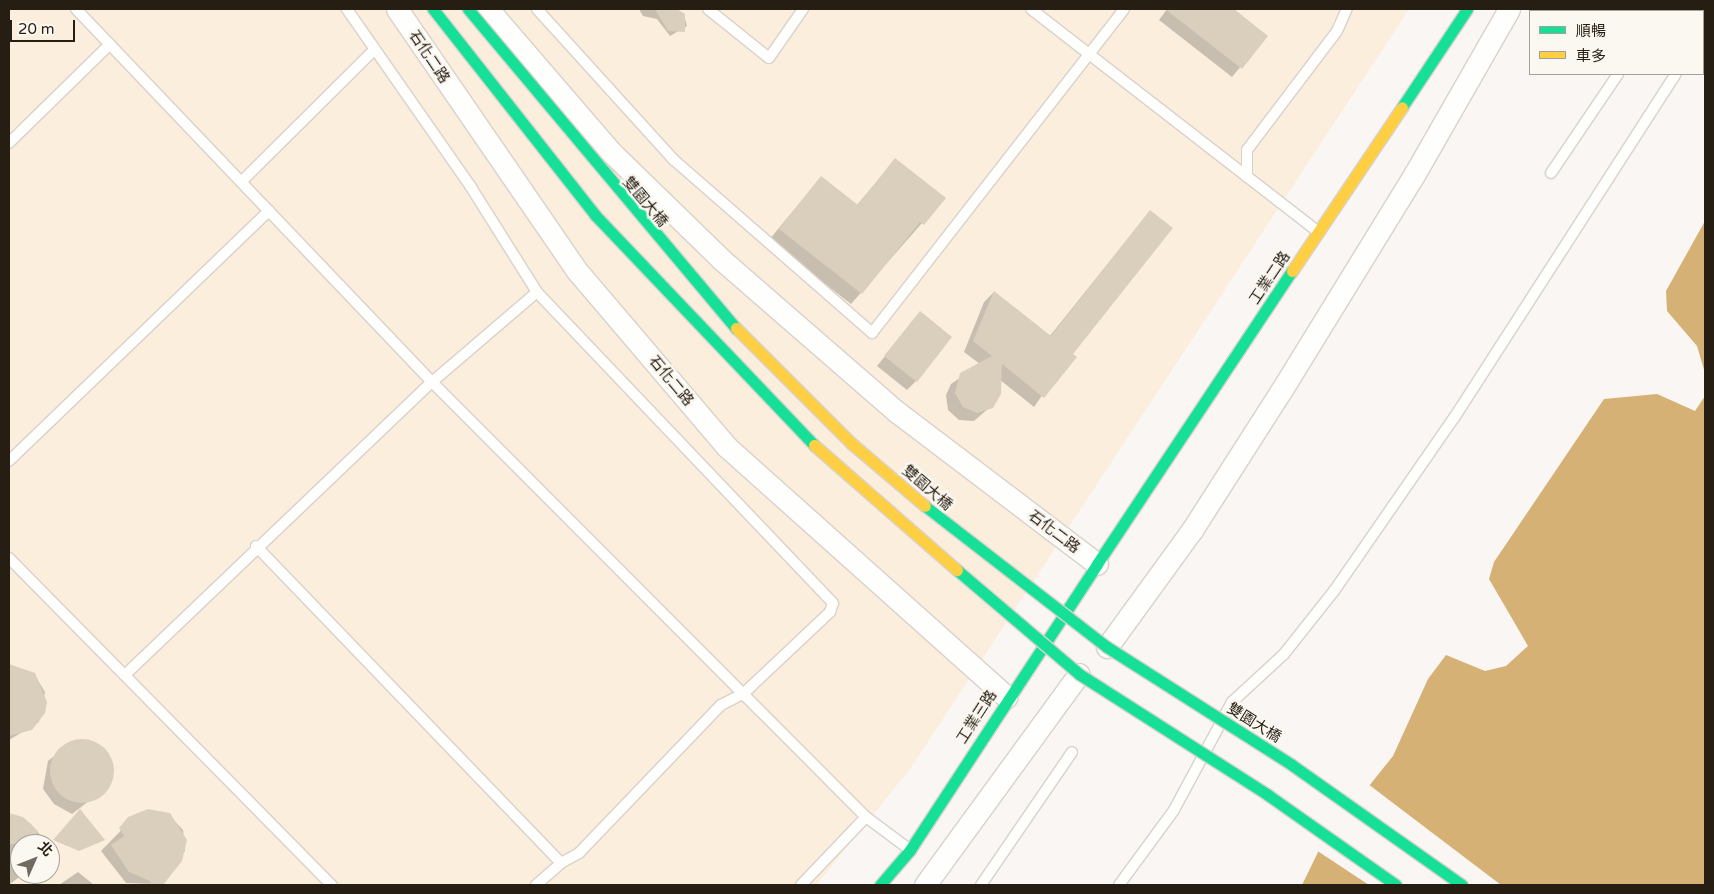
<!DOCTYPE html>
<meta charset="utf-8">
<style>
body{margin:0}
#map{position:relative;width:1714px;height:894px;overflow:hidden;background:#f9f6f3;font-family:"Varela Round","Noto Sans TC",sans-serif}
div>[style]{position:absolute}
.built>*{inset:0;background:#fbeedc}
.water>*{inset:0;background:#d6b175}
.pier>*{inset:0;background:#f9f6f3}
.shadow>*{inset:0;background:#0003}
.building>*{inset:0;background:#dacfbd}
.round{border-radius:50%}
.roads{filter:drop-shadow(1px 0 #d8d2cb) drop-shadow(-1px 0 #d8d2cb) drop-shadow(0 1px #d8d2cb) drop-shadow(0 -1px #d8d2cb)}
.lane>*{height:10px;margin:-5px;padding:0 5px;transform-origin:5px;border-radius:5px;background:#fefefd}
.street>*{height:21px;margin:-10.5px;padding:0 10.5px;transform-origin:10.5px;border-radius:10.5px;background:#fefefd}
.fast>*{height:11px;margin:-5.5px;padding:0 5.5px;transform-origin:5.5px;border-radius:5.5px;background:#16e098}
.slow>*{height:11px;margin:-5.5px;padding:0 5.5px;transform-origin:5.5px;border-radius:5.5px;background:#ffcf43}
.bridges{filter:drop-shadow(1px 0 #d8d2cb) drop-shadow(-1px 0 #d8d2cb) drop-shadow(0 1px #d8d2cb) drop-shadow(0 -1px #d8d2cb)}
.fast-bridge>*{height:11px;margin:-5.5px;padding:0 5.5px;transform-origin:5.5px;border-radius:5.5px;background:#16e098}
.slow-bridge>*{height:11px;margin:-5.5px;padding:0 5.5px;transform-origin:5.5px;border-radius:5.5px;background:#ffcf43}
span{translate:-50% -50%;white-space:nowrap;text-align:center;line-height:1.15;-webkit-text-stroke:5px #fbf7f1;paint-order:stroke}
.street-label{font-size:15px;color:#261e12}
.frame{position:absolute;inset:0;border:10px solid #261e12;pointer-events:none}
.legend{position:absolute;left:1529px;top:10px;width:175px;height:65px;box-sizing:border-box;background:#fbf7f1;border:1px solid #a6a098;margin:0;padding:6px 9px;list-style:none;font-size:15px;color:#261e12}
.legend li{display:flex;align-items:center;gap:10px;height:25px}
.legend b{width:25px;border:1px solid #a6a098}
.north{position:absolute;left:10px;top:834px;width:50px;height:50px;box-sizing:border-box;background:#fbf7f1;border:1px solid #a6a098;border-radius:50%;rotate:46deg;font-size:14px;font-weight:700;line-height:20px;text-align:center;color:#261e12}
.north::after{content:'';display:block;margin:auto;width:18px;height:22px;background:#706a61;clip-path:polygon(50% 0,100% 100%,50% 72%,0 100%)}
.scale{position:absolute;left:10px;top:20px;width:65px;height:22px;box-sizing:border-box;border:2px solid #261e12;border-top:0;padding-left:6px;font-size:15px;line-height:18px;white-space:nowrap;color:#261e12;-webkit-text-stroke:4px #fbf7f1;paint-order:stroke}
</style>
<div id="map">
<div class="built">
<i style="clip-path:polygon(evenodd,9px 9px,1409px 9px,910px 769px,816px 885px,9px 885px,9px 9px,20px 844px,50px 844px,50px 874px,20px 874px,20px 844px)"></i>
</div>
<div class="water">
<i style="clip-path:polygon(1705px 221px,1705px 373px,1697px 346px,1667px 311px,1666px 291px)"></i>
<i style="clip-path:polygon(1657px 394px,1695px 411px,1705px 396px,1705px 885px,1302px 885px,1321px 846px,1393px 756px,1428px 679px,1446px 655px,1485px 671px,1506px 666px,1528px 646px,1489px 579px,1494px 562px,1604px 399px)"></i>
</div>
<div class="pier">
<i style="clip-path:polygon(1368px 784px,1501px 885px,1369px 885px,1316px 850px)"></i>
</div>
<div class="shadow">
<i style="clip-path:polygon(639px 9px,668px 9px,684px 15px,687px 26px,670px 36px,657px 19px,643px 16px)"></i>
<i style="clip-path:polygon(1167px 9px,1232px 9px,1266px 36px,1232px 77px,1159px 20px)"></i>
<i style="clip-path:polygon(895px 160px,944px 198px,851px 304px,769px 240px,821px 177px,857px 205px)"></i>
<i style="clip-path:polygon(1150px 211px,1071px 354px,1034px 407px,999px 379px,997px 401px,974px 421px,959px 420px,948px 410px,946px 395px,951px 384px,980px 364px,964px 352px,984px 302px,994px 292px,1049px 337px)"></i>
<i style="clip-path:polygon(920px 313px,916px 381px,907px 390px,877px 366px)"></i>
<i style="clip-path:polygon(9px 668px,34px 674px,45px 692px,39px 722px,9px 740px)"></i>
<i style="clip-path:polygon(73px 741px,91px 741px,111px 761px,106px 788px,72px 814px,54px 804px,43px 789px,48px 761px)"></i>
<i style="clip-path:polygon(138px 813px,169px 815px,183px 830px,185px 851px,156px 884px,126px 883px,101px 851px)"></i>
<i style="clip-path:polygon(14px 816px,30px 823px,47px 843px,20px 844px,23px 874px,9px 885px,9px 817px)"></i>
<i style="clip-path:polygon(78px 872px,94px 885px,59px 885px)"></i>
</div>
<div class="building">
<i style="clip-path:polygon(655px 9px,677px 9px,685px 14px,685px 32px,668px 31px)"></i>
<i style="clip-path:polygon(1165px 9px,1234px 9px,1268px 36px,1242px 69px)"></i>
<i style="clip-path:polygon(895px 158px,946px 198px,924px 225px,920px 222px,862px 294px,779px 229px,821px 176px,858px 205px)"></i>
<i style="clip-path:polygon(1150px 210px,1173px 228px,1073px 354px,1077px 357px,1044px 398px,1002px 364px,1001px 394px,993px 408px,977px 413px,963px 407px,955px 393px,960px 373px,992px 356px,973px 341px,994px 291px,1051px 336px)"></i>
<i style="clip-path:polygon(920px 311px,952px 337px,917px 382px,884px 356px)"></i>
<i style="clip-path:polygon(9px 664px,35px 673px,47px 702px,45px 713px,32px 730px,9px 736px)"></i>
<i class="round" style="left:50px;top:739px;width:64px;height:64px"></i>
<i style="clip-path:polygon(80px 809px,105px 840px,79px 851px,53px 840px)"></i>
<i style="clip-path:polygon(148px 809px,170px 813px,187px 840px,182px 861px,163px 885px,151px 885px,150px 881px,129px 872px,111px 845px,124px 836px,119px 828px,128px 817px)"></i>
<i style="clip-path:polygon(9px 813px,23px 817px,38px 831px,31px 844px,9px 844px)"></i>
</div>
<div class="roads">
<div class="lane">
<i style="left:76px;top:9px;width:516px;rotate:46.34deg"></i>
<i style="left:432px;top:382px;width:614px;rotate:45.07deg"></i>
<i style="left:866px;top:817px;width:54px;rotate:36.7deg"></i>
<i style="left:537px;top:9px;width:204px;rotate:47.8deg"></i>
<i style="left:674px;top:160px;width:263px;rotate:41.1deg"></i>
<i style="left:872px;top:333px;width:410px;rotate:-52.1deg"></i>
<i style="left:708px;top:9px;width:78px;rotate:38.8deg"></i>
<i style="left:769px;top:58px;width:60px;rotate:-55.2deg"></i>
<i style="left:1031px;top:9px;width:363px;rotate:37.8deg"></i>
<i style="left:1659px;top:11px;width:3px;rotate:-45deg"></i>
<i style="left:1703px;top:33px;width:4px;rotate:-63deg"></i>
<i style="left:9px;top:143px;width:141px;rotate:-44.4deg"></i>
<i style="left:1551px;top:173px;width:120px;rotate:-55.9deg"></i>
<i style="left:1247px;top:177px;width:27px;rotate:-90deg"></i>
<i style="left:1247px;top:150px;width:149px;rotate:-52.9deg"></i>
<i style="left:1337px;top:31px;width:24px;rotate:-66deg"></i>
<i style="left:241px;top:182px;width:186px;rotate:-44.8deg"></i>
<i style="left:9px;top:461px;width:361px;rotate:-43.9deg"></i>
<i style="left:256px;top:546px;width:440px;rotate:46.1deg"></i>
<i style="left:561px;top:863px;width:21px;rotate:-29deg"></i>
<i style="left:579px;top:853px;width:205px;rotate:-46.2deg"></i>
<i style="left:721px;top:705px;width:25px;rotate:-27deg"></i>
<i style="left:743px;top:694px;width:120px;rotate:-43.3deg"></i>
<i style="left:830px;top:612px;width:9px;rotate:-72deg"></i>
<i style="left:833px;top:603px;width:429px;rotate:-133.6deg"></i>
<i style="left:537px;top:292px;width:124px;rotate:-122.2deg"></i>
<i style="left:471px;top:187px;width:217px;rotate:-124.9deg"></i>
<i style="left:9px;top:558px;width:460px;rotate:45.4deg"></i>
<i style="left:126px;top:674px;width:423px;rotate:-43.7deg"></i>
<i style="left:432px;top:382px;width:138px;rotate:-40.6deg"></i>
<i style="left:536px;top:885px;width:33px;rotate:-41deg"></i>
<i style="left:801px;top:885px;width:94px;rotate:-46.3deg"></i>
<i style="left:981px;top:885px;width:161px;rotate:-55.6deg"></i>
<i style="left:1119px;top:885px;width:93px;rotate:-53.7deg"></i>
<i style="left:1174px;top:810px;width:123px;rotate:-61.8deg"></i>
<i style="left:1232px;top:702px;width:71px;rotate:-42.7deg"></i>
<i style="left:1284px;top:654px;width:80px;rotate:-51.6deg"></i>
<i style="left:1334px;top:591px;width:211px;rotate:-55.3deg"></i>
<i style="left:1454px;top:418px;width:409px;rotate:-57.2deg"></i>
</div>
<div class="street">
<i style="left:397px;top:9px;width:319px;rotate:55.5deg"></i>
<i style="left:578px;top:272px;width:230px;rotate:49.6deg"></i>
<i style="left:727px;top:447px;width:375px;rotate:41.8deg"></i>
<i style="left:488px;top:9px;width:187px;rotate:49.3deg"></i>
<i style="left:610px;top:151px;width:156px;rotate:44.2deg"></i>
<i style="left:722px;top:260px;width:232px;rotate:41deg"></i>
<i style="left:897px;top:412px;width:251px;rotate:37.2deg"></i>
<i style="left:1107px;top:647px;width:145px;rotate:-54deg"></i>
<i style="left:1192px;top:530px;width:165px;rotate:-57.4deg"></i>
<i style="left:1281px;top:391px;width:254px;rotate:-58.4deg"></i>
<i style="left:1414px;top:175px;width:191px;rotate:-60.2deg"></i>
<i style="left:925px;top:885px;width:261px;rotate:-53.9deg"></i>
</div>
<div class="fast">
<i style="left:1402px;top:107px;width:118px;rotate:-56.4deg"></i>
<i style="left:1097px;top:564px;width:352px;rotate:-56.4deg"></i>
<i style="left:880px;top:885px;width:46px;rotate:-49.4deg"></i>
<i style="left:910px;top:850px;width:342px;rotate:-56.8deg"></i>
</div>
<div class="slow">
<i style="left:1292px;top:271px;width:197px;rotate:-56.1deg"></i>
</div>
</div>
<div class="bridges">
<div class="fast-bridge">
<i style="left:433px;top:9px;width:262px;rotate:51.8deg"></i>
<i style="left:595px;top:215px;width:318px;rotate:46.4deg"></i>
<i style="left:468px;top:9px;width:417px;rotate:50deg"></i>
<i style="left:925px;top:506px;width:230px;rotate:37.8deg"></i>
<i style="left:1107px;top:647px;width:219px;rotate:32.5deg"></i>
<i style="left:1292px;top:765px;width:208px;rotate:35.2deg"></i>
<i style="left:957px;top:570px;width:160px;rotate:40.4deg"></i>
<i style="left:1079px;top:674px;width:224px;rotate:32.6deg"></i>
<i style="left:1268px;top:795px;width:156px;rotate:35.1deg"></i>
</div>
<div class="slow-bridge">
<i style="left:736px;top:328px;width:163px;rotate:45deg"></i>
<i style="left:851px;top:443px;width:97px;rotate:40.4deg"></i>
<i style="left:814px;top:445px;width:190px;rotate:41.2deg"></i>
</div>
</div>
<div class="street-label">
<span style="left:429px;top:57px;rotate:56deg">石化二路</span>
<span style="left:645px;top:202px;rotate:50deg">雙園大橋</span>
<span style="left:1270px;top:278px;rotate:-56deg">工業二路</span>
<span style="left:671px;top:381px;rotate:50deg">石化二路</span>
<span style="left:927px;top:488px;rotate:41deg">雙園大橋</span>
<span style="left:1054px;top:532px;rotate:37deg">石化二路</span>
<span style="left:977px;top:717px;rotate:-57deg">工業三路</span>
<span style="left:1254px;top:723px;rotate:32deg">雙園大橋</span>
</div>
<div class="frame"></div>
<ul class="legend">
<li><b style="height:6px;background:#16e098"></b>順暢</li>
<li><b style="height:6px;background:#ffcf43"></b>車多</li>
</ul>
<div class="north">北</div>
<div class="scale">20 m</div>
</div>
